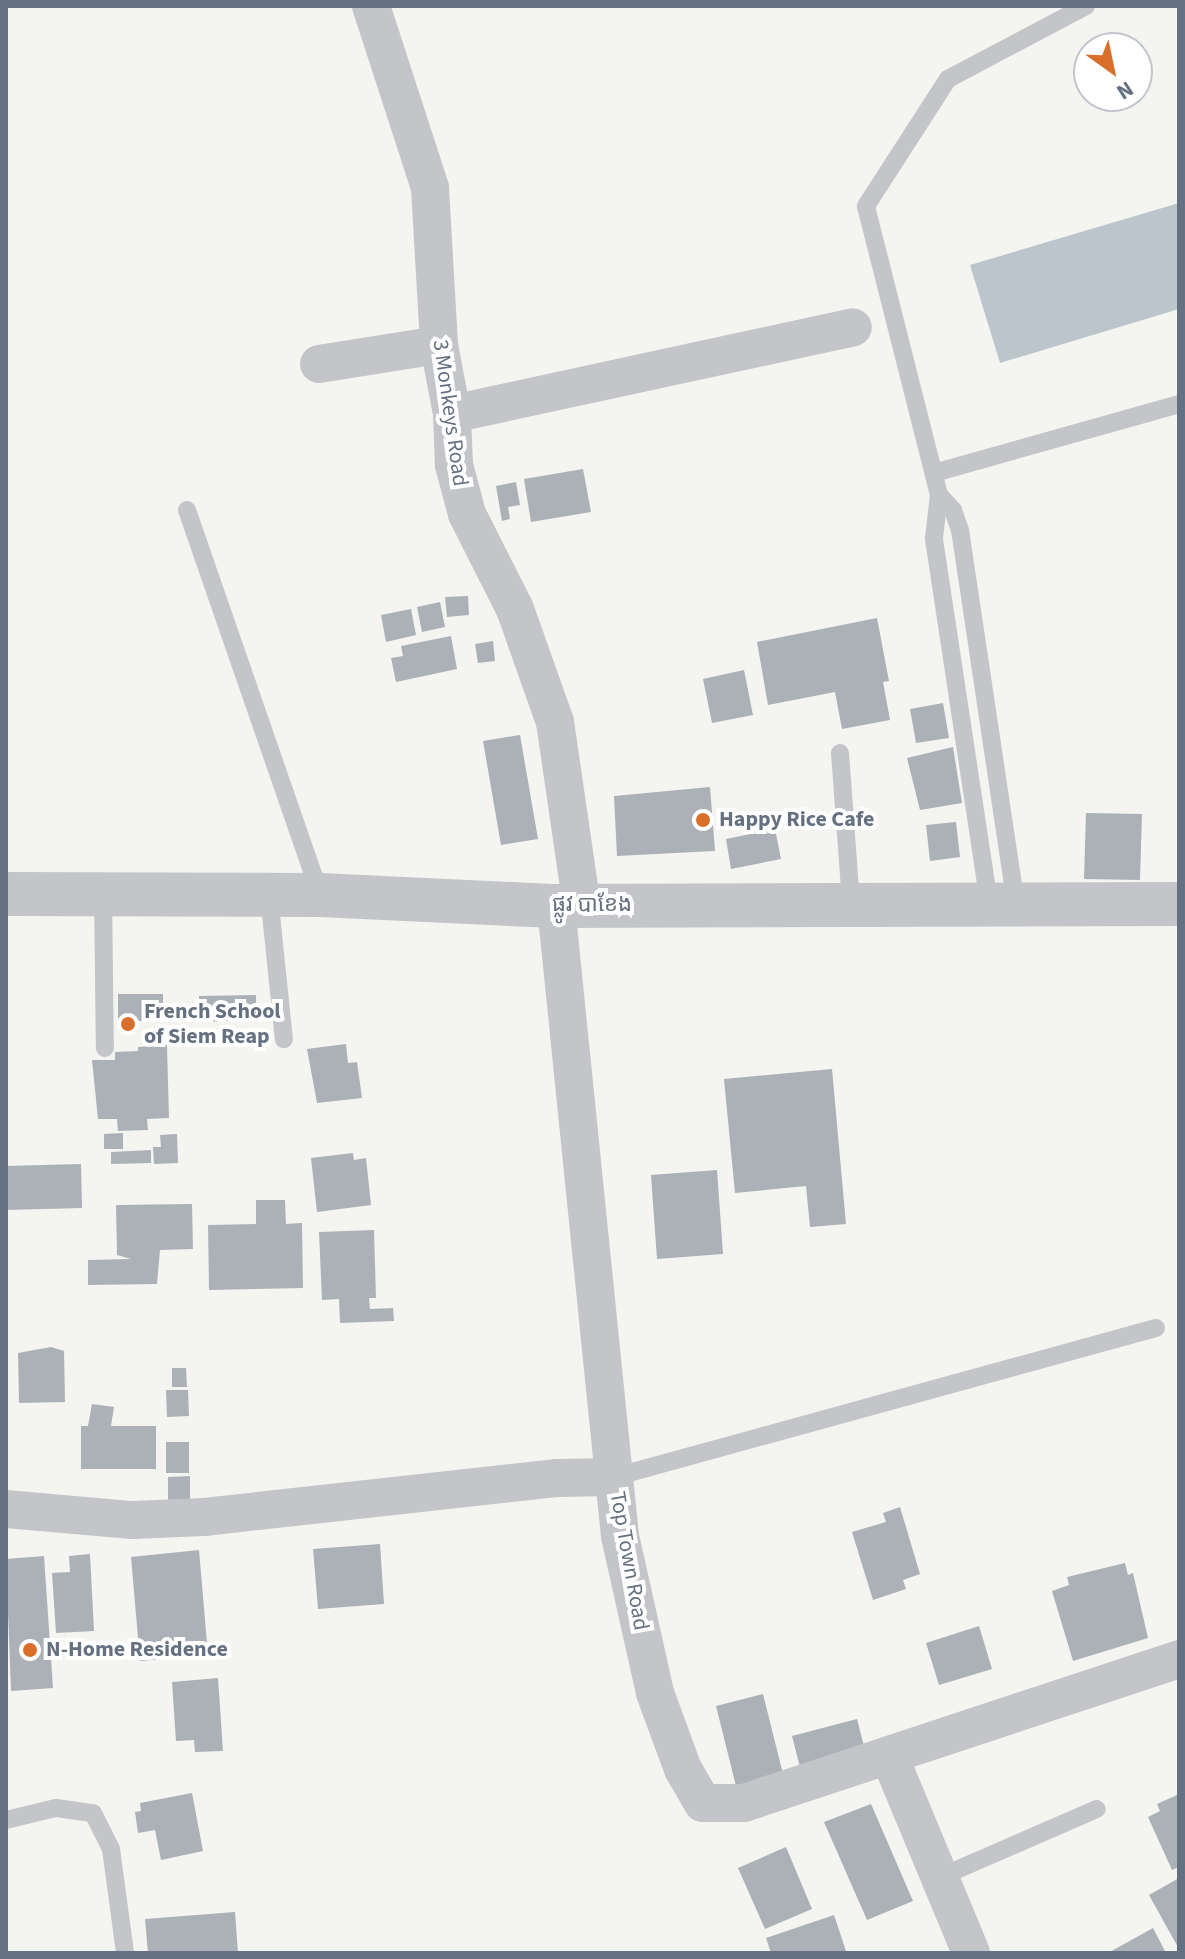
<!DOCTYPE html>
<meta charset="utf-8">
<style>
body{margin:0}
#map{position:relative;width:1185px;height:1959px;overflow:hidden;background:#f4f4f1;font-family:"Source Sans 3","Noto Sans Khmer",sans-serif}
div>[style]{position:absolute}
.water>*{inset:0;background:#bdc5cc}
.building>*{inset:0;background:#acb1b7}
.service>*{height:18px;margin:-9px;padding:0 9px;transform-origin:9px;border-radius:9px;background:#c3c5c9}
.minor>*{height:38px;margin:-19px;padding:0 19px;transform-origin:19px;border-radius:19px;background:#c3c5c9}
.tertiary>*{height:44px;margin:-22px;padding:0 22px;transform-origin:22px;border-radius:22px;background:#c3c5c9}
.dots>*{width:22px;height:22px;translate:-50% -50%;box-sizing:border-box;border:4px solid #fff;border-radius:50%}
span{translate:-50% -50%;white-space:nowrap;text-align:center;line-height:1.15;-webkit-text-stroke:8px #fff;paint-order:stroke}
.street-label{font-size:22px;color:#657080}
.poi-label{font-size:22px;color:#657080;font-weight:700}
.left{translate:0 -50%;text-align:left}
.frame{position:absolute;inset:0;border:8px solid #657080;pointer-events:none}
.north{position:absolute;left:1073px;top:32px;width:80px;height:80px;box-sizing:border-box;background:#fff;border:2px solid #c1c6cc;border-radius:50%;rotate:147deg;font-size:22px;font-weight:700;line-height:32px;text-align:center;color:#657080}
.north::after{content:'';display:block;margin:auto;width:28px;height:36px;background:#da6e2b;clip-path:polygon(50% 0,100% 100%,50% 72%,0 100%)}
</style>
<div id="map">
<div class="water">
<i style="clip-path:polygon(1179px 203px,1179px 309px,1000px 363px,970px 265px)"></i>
</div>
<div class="building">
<i style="clip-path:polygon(583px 469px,591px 512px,531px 522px,524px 479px)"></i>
<i style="clip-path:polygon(516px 482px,520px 505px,508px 507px,510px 519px,502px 521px,496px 486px)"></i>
<i style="clip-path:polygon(468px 596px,469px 615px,447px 617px,445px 597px)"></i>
<i style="clip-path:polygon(440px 602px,445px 627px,422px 632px,417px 607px)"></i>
<i style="clip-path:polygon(411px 609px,416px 635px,386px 642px,381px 615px)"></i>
<i style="clip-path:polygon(877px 618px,889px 681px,883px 682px,890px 720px,842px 729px,835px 692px,768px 705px,757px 642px)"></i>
<i style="clip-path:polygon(451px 636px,457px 669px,396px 682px,391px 658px,403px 656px,401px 646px)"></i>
<i style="clip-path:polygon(493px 641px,495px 661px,478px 663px,475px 644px)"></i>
<i style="clip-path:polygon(744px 670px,753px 715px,712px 723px,703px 679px)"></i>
<i style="clip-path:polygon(943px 703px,949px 738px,916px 743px,910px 709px)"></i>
<i style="clip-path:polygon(520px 735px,538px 839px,501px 845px,483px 741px)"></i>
<i style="clip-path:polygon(953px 747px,962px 803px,920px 810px,907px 758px)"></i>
<i style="clip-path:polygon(710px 787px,715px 851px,617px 856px,614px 796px)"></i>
<i style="clip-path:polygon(1086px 813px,1142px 814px,1140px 880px,1084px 879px)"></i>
<i style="clip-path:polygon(956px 822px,960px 857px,930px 861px,926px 825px)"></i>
<i style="clip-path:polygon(775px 829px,781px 859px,731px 869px,726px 839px)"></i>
<i style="clip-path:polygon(118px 994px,163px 994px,163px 1021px,118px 1021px)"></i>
<i style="clip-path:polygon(256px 995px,256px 1020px,199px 1022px,199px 996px)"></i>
<i style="clip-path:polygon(346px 1044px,348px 1063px,357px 1062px,362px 1098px,317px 1103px,307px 1049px)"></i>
<i style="clip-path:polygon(167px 1045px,169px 1118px,147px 1119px,148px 1130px,118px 1131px,117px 1119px,98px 1119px,92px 1060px,115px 1060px,115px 1052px,138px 1051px,138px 1047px)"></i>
<i style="clip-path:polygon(832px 1069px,846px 1224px,810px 1227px,806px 1186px,735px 1193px,724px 1079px)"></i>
<i style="clip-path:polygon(123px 1133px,123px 1149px,104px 1149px,104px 1134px)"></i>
<i style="clip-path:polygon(177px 1134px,178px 1163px,154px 1164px,153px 1147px,161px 1147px,160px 1135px)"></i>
<i style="clip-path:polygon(151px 1150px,151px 1163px,111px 1164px,111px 1152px)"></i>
<i style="clip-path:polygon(353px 1153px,354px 1160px,366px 1158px,371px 1205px,317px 1212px,311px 1158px)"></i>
<i style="clip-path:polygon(81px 1164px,82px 1208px,6px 1210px,6px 1166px)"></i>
<i style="clip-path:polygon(717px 1170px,723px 1254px,657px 1259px,651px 1175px)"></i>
<i style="clip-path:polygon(256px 1200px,285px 1200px,286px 1224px,302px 1223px,303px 1288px,209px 1290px,208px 1225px,256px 1224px)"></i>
<i style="clip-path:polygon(192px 1204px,193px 1249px,160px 1250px,157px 1284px,88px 1285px,88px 1260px,131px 1259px,117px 1255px,116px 1205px)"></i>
<i style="clip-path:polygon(374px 1230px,376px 1298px,369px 1298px,370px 1309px,393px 1308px,394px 1321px,340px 1323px,339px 1299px,322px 1300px,319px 1232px)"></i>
<i style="clip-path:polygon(51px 1347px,64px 1351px,65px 1402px,19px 1403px,18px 1353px)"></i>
<i style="clip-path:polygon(172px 1368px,186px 1368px,187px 1387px,172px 1387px)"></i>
<i style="clip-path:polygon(166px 1390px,188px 1390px,189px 1416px,167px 1417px)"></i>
<i style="clip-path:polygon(92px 1404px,114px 1407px,111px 1426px,156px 1426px,156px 1469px,81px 1469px,81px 1426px,88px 1426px)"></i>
<i style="clip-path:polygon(166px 1442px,189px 1442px,189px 1473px,166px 1473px)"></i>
<i style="clip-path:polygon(190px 1476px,190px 1502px,168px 1502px,168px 1477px)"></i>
<i style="clip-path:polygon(900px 1507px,920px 1574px,903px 1580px,906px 1589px,873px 1600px,852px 1532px,886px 1522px,883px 1513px)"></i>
<i style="clip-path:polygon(380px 1544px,384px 1604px,318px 1609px,313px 1549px)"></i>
<i style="clip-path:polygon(199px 1550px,208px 1655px,140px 1661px,131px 1557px)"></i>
<i style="clip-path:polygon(90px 1554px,94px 1631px,56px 1633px,52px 1573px,70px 1572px,69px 1556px)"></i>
<i style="clip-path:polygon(44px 1556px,53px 1688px,11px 1691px,6px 1559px)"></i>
<i style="clip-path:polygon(1125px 1563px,1128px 1575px,1133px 1573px,1148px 1638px,1073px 1661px,1052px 1591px,1069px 1585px,1067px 1577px)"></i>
<i style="clip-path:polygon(979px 1626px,992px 1669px,939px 1685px,926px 1643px)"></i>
<i style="clip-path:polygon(218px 1678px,223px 1751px,195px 1752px,194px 1740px,176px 1741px,172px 1682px)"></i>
<i style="clip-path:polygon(763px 1694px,785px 1782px,738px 1794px,716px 1706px)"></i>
<i style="clip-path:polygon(857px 1719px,867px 1758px,802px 1775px,792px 1736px)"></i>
<i style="clip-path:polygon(192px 1793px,203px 1851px,161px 1860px,155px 1830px,138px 1833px,135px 1812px,141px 1811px,140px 1803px)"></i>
<i style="clip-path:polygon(1179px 1794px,1179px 1867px,1172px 1870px,1148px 1817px,1160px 1811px,1157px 1804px)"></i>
<i style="clip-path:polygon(871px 1804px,913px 1901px,867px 1920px,824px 1822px)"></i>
<i style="clip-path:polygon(786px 1847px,812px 1909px,765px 1929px,738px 1868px)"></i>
<i style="clip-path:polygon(1179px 1878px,1179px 1949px,1149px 1895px)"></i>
<i style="clip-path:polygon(235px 1912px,238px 1953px,148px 1953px,145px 1919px)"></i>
<i style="clip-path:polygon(834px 1915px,846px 1951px,771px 1953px,766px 1938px)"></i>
<i style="clip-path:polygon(1153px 1928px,1166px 1953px,1108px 1953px)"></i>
</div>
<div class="service">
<i style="left:934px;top:473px;width:255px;rotate:-15.7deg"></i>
<i style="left:939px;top:495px;width:21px;rotate:47deg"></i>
<i style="left:953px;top:510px;width:21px;rotate:71deg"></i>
<i style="left:960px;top:530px;width:378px;rotate:81.5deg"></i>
<i style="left:187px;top:510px;width:407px;rotate:70.9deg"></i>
<i style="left:840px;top:753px;width:150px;rotate:85.8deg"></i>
<i style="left:103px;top:894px;width:154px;rotate:89.3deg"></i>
<i style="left:269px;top:895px;width:145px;rotate:84.1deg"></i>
<i style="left:989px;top:903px;width:369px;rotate:-98.6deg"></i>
<i style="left:934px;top:538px;width:43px;rotate:-83.4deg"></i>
<i style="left:939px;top:495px;width:298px;rotate:-104.2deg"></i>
<i style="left:866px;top:206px;width:151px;rotate:-57.2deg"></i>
<i style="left:948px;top:79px;width:156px;rotate:-27.9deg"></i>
<i style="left:614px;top:1477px;width:562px;rotate:-15.37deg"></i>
<i style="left:6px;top:1820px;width:51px;rotate:-13.5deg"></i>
<i style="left:56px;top:1808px;width:37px;rotate:8deg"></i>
<i style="left:93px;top:1813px;width:40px;rotate:63.4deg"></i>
<i style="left:111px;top:1849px;width:105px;rotate:82.3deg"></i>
<i style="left:938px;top:1878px;width:173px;rotate:-23.5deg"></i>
</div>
<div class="minor">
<i style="left:371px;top:6px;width:191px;rotate:72deg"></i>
<i style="left:430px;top:188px;width:157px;rotate:86.7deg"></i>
<i style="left:439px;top:345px;width:70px;rotate:79.3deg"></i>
<i style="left:452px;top:414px;width:51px;rotate:87.8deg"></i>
<i style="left:454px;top:465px;width:51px;rotate:75.1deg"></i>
<i style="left:467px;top:514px;width:106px;rotate:63.2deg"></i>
<i style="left:515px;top:609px;width:120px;rotate:70.5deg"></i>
<i style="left:555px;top:722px;width:186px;rotate:81.7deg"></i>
<i style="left:319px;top:364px;width:121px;rotate:-9deg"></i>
<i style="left:452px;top:414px;width:410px;rotate:-12.2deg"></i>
<i style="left:556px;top:906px;width:633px;rotate:84.2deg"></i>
<i style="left:620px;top:1536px;width:161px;rotate:77.4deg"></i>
<i style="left:655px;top:1693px;width:81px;rotate:69.8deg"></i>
<i style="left:683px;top:1769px;width:39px;rotate:60deg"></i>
<i style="left:703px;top:1803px;width:41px"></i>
<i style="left:744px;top:1803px;width:458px;rotate:-18.3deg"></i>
<i style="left:6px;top:1509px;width:127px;rotate:5deg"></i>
<i style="left:133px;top:1520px;width:71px;rotate:-2.4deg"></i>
<i style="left:204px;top:1517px;width:356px;rotate:-6.3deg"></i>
<i style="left:558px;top:1478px;width:56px;rotate:-1deg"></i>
<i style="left:890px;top:1758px;width:211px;rotate:67.4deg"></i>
</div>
<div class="tertiary">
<i style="left:6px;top:894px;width:314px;rotate:0.2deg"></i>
<i style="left:320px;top:895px;width:236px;rotate:2.7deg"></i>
<i style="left:556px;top:906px;width:623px;rotate:-0.18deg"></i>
</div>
<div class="dots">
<i style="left:703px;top:820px;background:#da6e2b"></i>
<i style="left:128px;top:1024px;background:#da6e2b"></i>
<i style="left:30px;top:1650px;background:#da6e2b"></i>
</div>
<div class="street-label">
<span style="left:450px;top:413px;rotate:82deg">3 Monkeys Road</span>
<span style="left:592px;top:905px">ផ្លូវ បាខែង</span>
<span style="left:629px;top:1561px;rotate:80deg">Top Town Road</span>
</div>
<div class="poi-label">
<span class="left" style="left:719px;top:820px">Happy Rice Cafe</span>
<span class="left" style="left:144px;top:1024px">French School<br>of Siem Reap</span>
<span class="left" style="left:46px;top:1650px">N-Home Residence</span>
</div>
<div class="frame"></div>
<div class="north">N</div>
</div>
